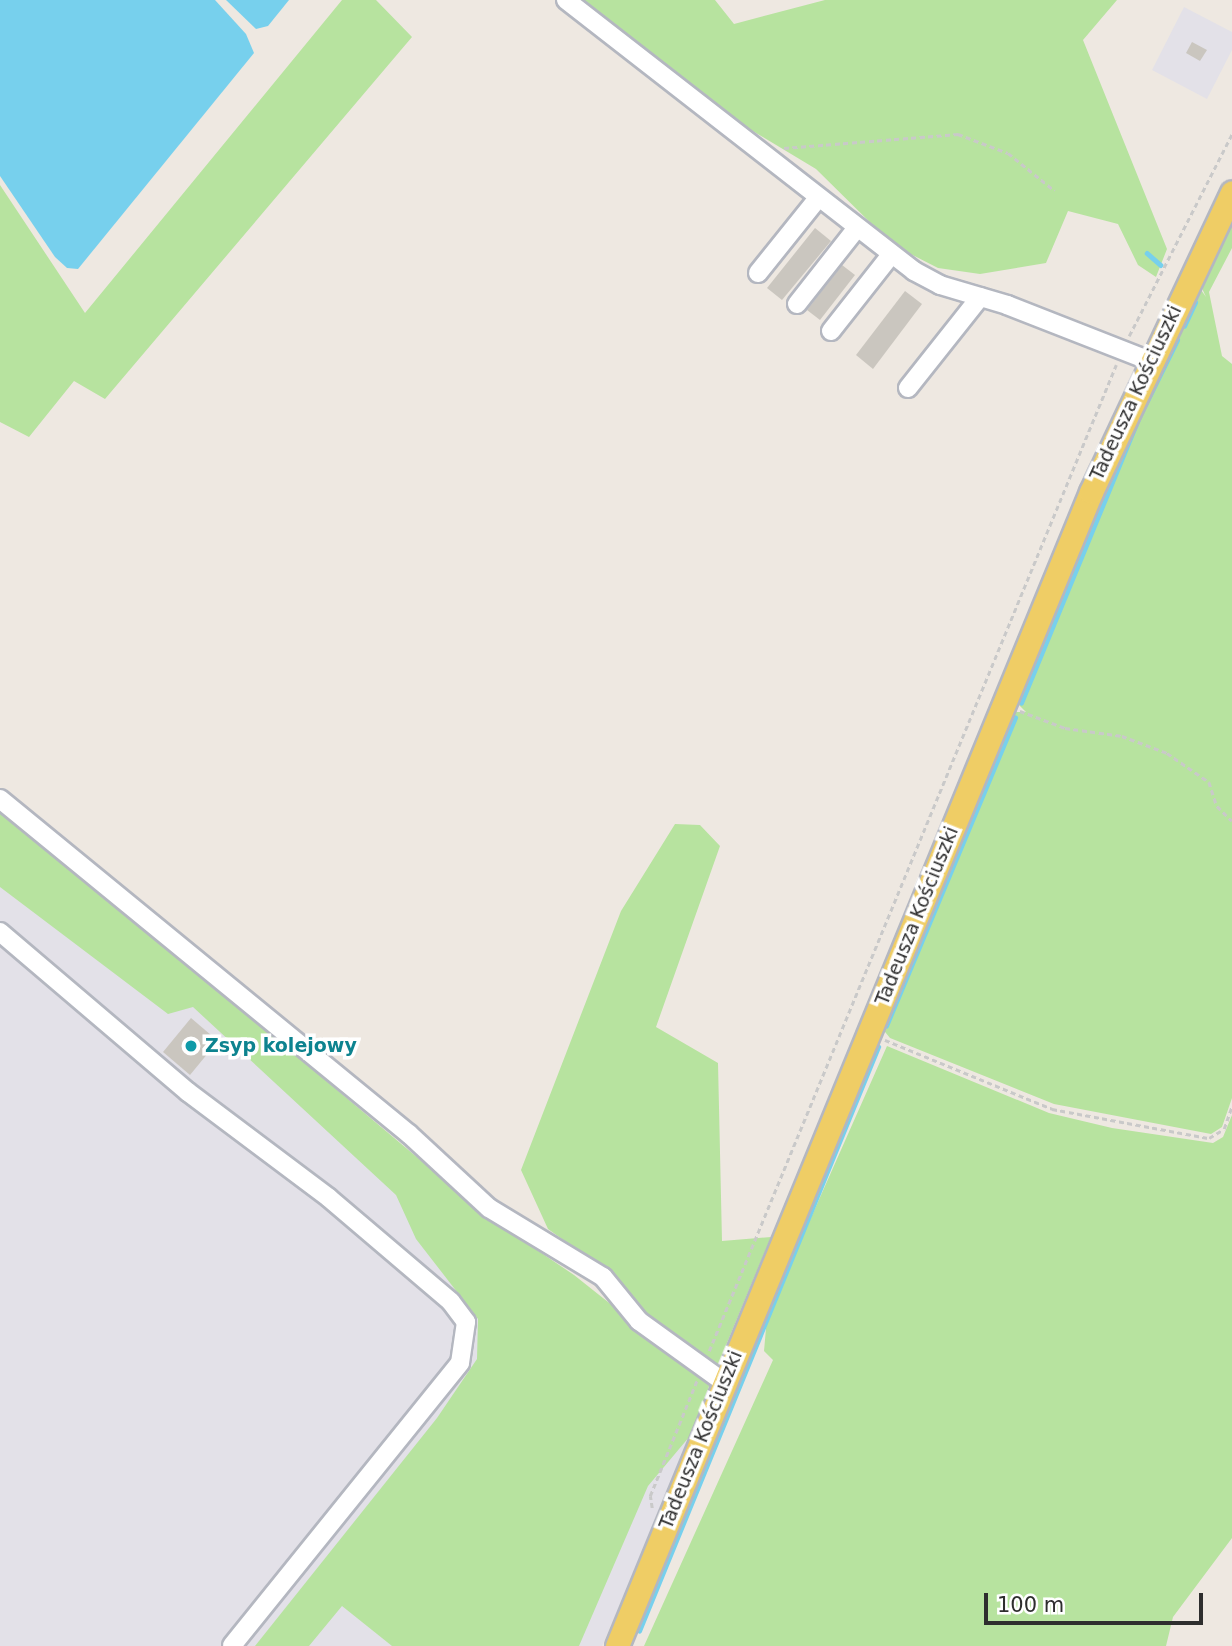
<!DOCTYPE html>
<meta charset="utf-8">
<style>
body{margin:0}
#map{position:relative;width:1232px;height:1646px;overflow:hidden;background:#eee8e1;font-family:"DejaVu Sans",sans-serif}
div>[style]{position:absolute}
.industrial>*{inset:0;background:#e3e1e8}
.green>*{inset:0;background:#b7e39f}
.water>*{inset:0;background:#77d0ed}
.stream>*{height:4.5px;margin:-2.25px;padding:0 2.25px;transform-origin:2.25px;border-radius:2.25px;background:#77d0ed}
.building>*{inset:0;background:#cac6bf}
.path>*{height:2.5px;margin-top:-1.25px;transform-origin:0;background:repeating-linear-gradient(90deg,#c9c9c9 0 5px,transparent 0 8.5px)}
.roads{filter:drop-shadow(2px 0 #b4b7c0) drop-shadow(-2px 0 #b4b7c0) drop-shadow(0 2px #b4b7c0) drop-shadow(0 -2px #b4b7c0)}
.minor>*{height:18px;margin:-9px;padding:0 9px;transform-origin:9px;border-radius:9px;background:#fff}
.major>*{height:23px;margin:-11.5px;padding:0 11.5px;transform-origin:11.5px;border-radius:11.5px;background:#efcd65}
.dots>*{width:19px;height:19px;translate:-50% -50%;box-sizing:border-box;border:4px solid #fff;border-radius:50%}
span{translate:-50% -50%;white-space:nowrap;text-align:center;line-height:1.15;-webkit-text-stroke:7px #fff;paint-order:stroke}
.street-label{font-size:19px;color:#2e2e2e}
.culture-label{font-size:19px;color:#0d838f;font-weight:700}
.left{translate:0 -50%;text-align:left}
.scale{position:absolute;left:984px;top:1593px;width:219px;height:32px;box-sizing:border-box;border:4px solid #2e2e2e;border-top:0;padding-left:9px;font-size:21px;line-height:24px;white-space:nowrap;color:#2e2e2e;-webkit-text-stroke:5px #fff;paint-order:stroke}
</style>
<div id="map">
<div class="industrial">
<i style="clip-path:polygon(1184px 7px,1232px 32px,1232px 50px,1207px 99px,1152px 70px)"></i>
<i style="clip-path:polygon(0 855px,381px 1146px,695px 1430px,602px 1646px,0 1646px)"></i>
</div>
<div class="green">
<i style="clip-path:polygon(342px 0,376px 0,412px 37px,105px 399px,74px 381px,29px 437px,0 422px,0 185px,85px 313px)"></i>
<i style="clip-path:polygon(565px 0,715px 0,734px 24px,825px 0,1117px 0,1083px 40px,1167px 249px,1156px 277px,1138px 265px,1118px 224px,1068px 211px,1046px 263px,980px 274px,938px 268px,893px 245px,816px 169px,731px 118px)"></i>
<i style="clip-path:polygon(1232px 216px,1232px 248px,1209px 292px,1222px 356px,1232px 364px,1232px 1098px,1222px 1127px,1211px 1134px,1054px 1104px,890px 1038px,881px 1027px,1012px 712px,1026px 712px,1015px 701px,1108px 472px,1199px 287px,1206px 297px,1200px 284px)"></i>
<i style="clip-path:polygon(0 806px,488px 1217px,574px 1275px,710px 1383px,695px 1430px,648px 1486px,579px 1646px,392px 1646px,342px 1606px,309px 1646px,255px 1646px,437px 1418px,477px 1359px,478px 1319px,416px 1239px,396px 1195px,193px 1007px,168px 1014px,0 887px)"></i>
<i style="clip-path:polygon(675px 824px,700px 825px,720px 846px,656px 1027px,718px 1063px,722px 1241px,771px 1237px,717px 1367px,646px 1318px,590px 1259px,548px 1229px,521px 1170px,621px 911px)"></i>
<i style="clip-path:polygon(887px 1046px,1049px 1113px,1112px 1128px,1213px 1143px,1223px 1137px,1232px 1115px,1232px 1538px,1173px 1617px,1166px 1646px,644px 1646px,773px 1360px,764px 1351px,767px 1317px)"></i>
</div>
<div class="water">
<i style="clip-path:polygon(0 0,215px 0,246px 34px,254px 53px,78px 269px,67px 268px,55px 257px,0 176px)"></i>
<i style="clip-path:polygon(226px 0,289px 0,268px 26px,256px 29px)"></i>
</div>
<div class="stream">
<i style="left:1147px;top:253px;width:18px;rotate:41deg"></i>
<i style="left:1184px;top:326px;width:26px;rotate:-65deg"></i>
<i style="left:1021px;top:703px;width:307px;rotate:-67.6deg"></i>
<i style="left:1138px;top:419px;width:88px;rotate:-63.7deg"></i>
<i style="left:886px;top:1026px;width:334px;rotate:-67.3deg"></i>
<i style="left:639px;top:1631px;width:631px;rotate:-67.74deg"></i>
</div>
<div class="building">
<i style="clip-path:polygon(1192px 42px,1207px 50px,1200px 61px,1186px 53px)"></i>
<i style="clip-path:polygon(815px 228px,831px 241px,782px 300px,767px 288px)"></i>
<i style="clip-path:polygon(842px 265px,855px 275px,820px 320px,807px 310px)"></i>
<i style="clip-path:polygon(905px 291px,922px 304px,873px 369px,856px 355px)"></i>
<i style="clip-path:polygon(191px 1018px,218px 1041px,190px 1075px,163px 1052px)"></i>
</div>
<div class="path">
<i style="left:784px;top:148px;width:175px;rotate:-4.6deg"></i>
<i style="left:958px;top:134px;width:53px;rotate:20.8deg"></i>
<i style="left:1008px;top:153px;width:60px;rotate:39deg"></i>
<i style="left:1129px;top:336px;width:227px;rotate:-63deg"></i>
<i style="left:1020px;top:711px;width:48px;rotate:20.7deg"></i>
<i style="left:1065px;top:728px;width:58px;rotate:8deg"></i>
<i style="left:1122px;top:736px;width:48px;rotate:20.7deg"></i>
<i style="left:1167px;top:753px;width:51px;rotate:34.6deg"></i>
<i style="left:1209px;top:782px;width:25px;rotate:72deg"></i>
<i style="left:1217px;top:806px;width:21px;rotate:45deg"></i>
<i style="left:885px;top:1040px;width:181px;rotate:22.4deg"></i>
<i style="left:1052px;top:1109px;width:160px;rotate:10.5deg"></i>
<i style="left:1209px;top:1138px;width:17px;rotate:-31deg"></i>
<i style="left:1224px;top:1129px;width:24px;rotate:-71deg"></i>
<i style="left:709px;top:1351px;width:1067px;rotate:-67.57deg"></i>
<i style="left:652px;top:1508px;width:12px;rotate:-99deg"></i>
<i style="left:650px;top:1496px;width:125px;rotate:-67.9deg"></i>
</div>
<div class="roads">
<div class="minor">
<i style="left:566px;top:0;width:441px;rotate:37.9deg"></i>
<i style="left:914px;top:271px;width:30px;rotate:28deg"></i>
<i style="left:940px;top:285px;width:70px;rotate:16.6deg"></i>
<i style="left:1007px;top:305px;width:154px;rotate:21.4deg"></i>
<i style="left:758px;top:273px;width:96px;rotate:-51.3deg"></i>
<i style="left:797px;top:304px;width:95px;rotate:-51.8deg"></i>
<i style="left:831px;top:331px;width:95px;rotate:-51.8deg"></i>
<i style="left:908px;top:388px;width:116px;rotate:-51.6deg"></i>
<i style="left:0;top:799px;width:529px;rotate:39.32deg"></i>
<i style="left:409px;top:1134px;width:109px;rotate:42.8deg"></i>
<i style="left:489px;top:1208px;width:133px;rotate:31.2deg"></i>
<i style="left:603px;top:1277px;width:57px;rotate:50.7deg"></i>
<i style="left:639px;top:1321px;width:106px;rotate:35.8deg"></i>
<i style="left:0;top:932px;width:247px;rotate:40.4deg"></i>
<i style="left:188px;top:1092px;width:176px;rotate:36.9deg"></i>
<i style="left:329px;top:1198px;width:160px;rotate:40.4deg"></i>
<i style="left:451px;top:1302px;width:25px;rotate:53deg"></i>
<i style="left:466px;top:1322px;width:41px;rotate:98.3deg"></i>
<i style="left:460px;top:1363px;width:363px;rotate:128.9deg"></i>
</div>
<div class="major">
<i style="left:617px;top:1646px;width:1248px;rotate:-67.67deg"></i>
<i style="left:1091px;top:492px;width:331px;rotate:-64.8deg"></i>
</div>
</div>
<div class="dots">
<i style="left:191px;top:1046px;background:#0f9aa8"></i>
</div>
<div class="street-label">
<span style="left:1136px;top:393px;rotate:-65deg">Tadeusza Kościuszki</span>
<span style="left:917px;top:916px;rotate:-68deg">Tadeusza Kościuszki</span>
<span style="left:701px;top:1440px;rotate:-68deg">Tadeusza Kościuszki</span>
</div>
<div class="culture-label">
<span class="left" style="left:205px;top:1046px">Zsyp kolejowy</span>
</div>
<div class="scale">100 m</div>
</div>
